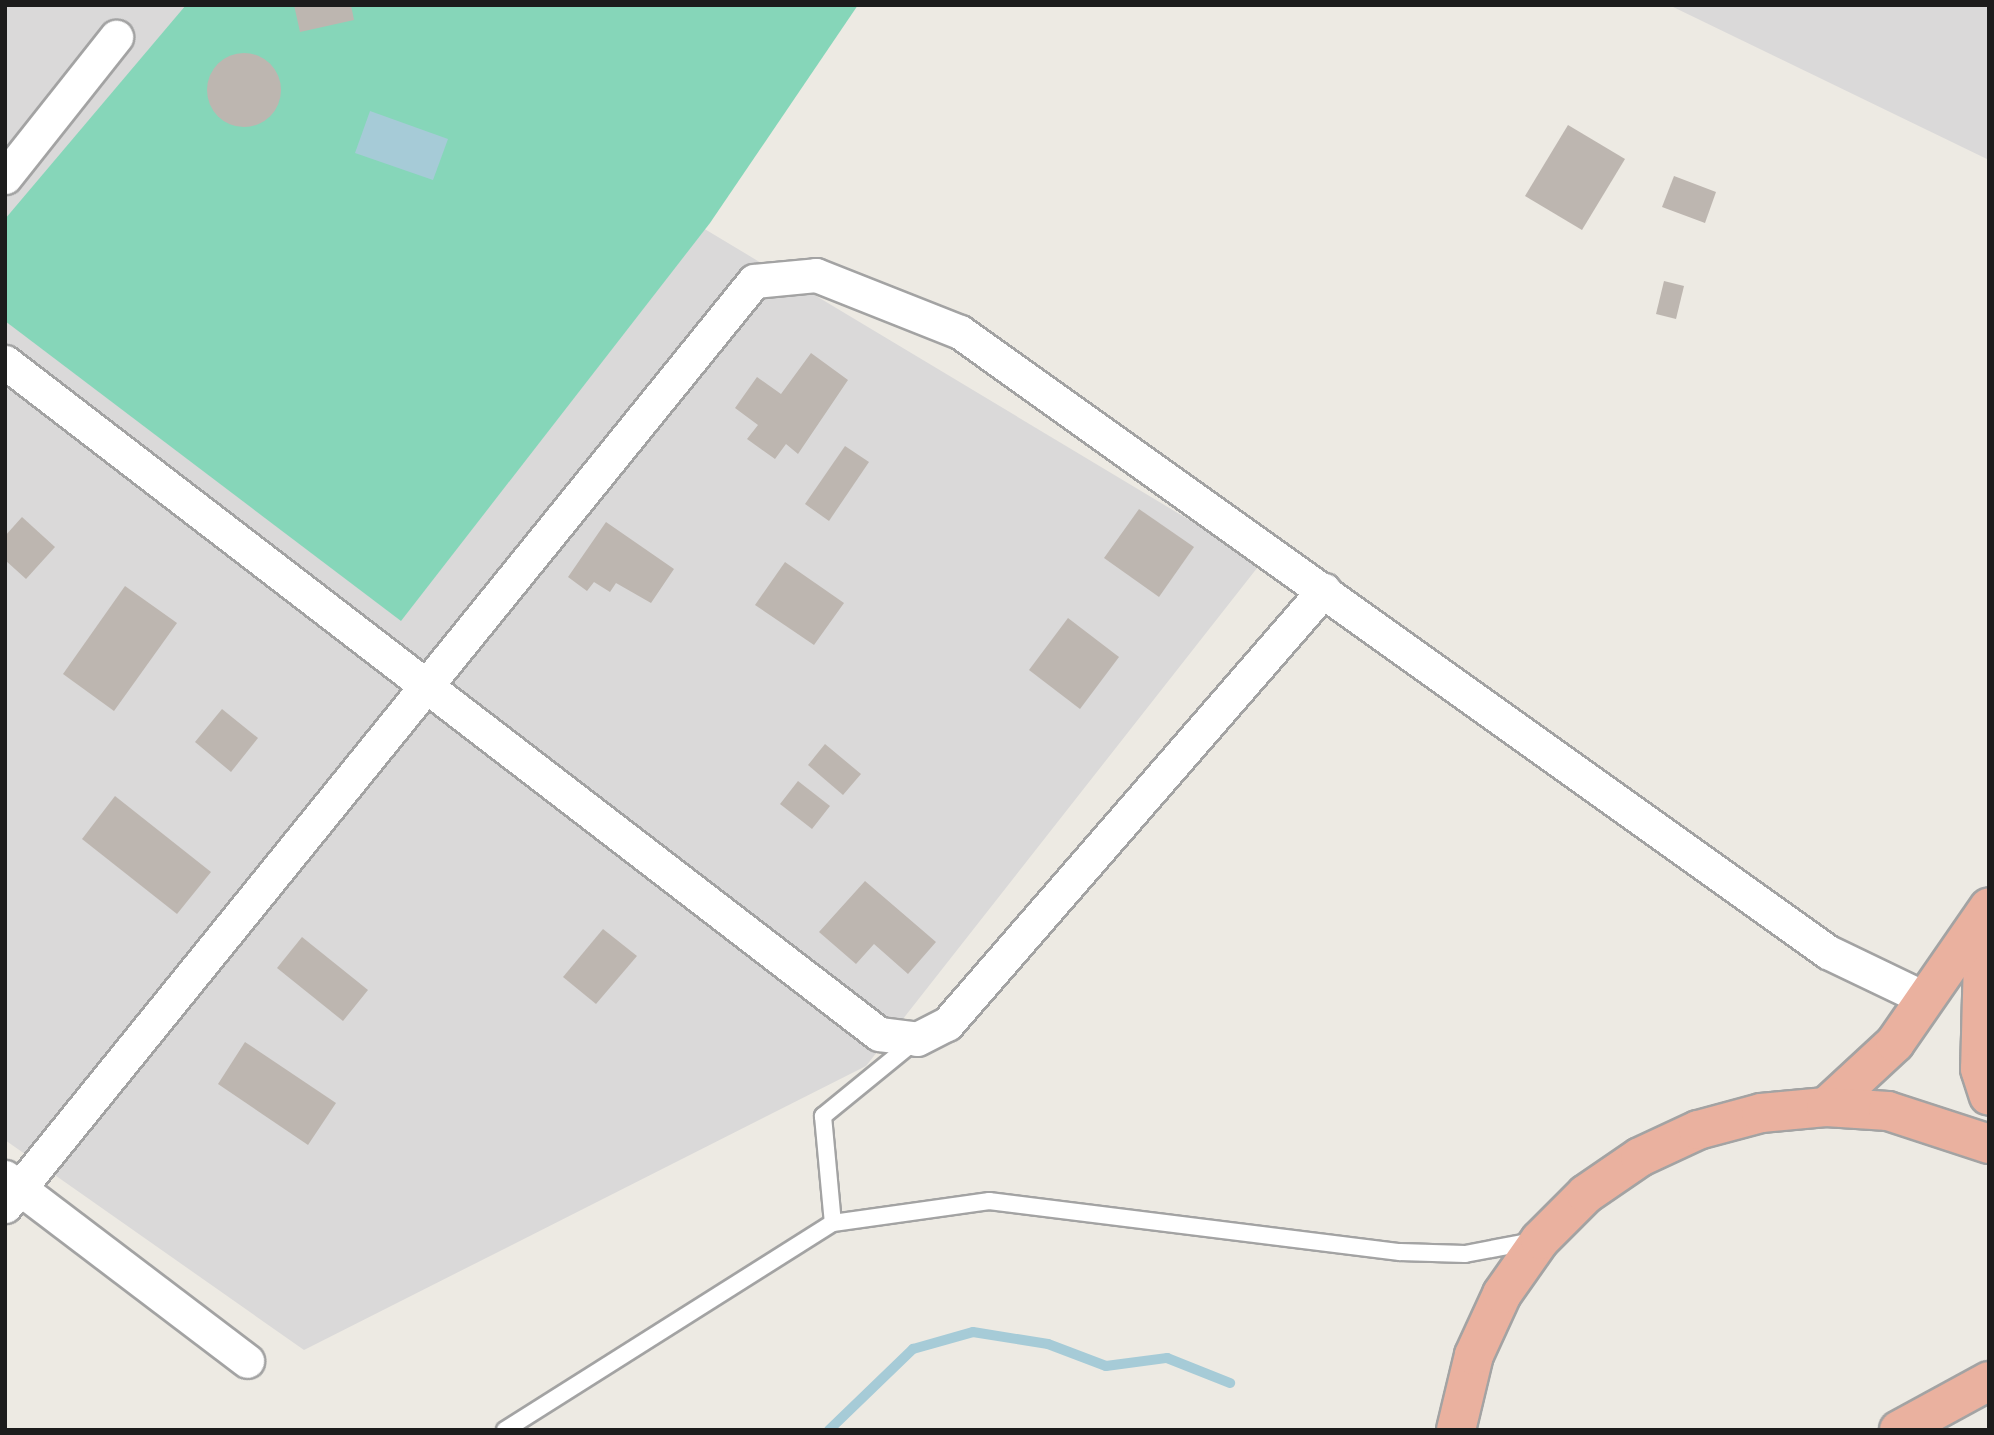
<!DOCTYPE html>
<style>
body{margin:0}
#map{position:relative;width:1994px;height:1435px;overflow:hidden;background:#edeae3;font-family:"Archivo Narrow",sans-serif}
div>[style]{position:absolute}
.residential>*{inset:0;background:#dad9d9}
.pitch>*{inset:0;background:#86d6b9}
.water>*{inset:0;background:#a6cbd7}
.stream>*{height:10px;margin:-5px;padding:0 5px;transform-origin:5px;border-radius:5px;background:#a6cbd7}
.building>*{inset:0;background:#bdb6b0}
.round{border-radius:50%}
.roads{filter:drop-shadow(2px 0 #a3a3a3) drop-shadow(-2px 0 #a3a3a3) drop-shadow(0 2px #a3a3a3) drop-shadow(0 -2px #a3a3a3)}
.service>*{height:16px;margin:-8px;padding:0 8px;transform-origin:8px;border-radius:8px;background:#fff}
.minor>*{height:33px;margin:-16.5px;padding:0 16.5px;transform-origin:16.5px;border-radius:16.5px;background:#fff}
.trunk>*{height:38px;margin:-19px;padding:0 19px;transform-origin:19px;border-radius:19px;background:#eab19f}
span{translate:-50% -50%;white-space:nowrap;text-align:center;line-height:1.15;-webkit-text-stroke:5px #fff;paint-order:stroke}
.frame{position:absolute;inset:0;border:7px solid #1c1c1c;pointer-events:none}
</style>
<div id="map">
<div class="residential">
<i style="clip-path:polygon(5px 5px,845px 5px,688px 219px,1261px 563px,866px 1066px,304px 1350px,5px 1140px)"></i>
<i style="clip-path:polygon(1669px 5px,1989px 5px,1989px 160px)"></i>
</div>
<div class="pitch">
<i style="clip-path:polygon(186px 5px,858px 5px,710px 223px,401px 621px,5px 321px,5px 219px)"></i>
</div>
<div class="water">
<i style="clip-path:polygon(370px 111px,448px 139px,433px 180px,355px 153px)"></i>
</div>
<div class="stream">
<i style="left:829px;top:1430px;width:117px;rotate:-44deg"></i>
<i style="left:913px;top:1349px;width:62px;rotate:-15.8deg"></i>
<i style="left:973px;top:1332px;width:76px;rotate:9.1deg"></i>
<i style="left:1048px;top:1344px;width:62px;rotate:20.8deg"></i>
<i style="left:1106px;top:1366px;width:62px;rotate:-7.5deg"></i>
<i style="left:1167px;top:1358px;width:68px;rotate:21.6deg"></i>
</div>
<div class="building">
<i style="clip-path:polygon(294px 5px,351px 5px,354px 20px,300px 32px)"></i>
<i class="round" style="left:207px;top:53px;width:74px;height:74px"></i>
<i style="clip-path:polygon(1568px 125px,1625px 159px,1582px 230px,1525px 196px)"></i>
<i style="clip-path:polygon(1674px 176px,1716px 192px,1705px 223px,1662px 207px)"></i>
<i style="clip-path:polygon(1664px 281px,1684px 286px,1676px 319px,1656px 314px)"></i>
<i style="clip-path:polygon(811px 353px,848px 380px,798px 454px,786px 444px,775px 459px,747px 439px,758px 425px,735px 408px,757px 377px,781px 394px)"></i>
<i style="clip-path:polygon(845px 446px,869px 462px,829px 521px,805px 504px)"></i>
<i style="clip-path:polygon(1139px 509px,1194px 547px,1159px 597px,1104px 558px)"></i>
<i style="clip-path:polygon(22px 517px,55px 547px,26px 579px,5px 560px,5px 536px)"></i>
<i style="clip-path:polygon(606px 522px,674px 569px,651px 603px,616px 583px,610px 592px,594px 582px,587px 591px,568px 577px)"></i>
<i style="clip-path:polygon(785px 562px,844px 603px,814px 645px,755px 605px)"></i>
<i style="clip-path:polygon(125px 586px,177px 623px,114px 711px,63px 674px)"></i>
<i style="clip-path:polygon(1068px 618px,1119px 657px,1080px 709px,1029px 670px)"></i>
<i style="clip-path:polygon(222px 709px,258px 738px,231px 772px,195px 742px)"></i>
<i style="clip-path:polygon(825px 744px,861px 774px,843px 795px,808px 765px)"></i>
<i style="clip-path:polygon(798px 781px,830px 806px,812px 829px,780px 804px)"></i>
<i style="clip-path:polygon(115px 796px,211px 872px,177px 914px,82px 839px)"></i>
<i style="clip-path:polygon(865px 881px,936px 942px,908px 974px,874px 944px,856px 964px,819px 932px)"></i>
<i style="clip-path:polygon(603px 929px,637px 956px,596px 1004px,563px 977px)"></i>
<i style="clip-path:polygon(302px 937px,368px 990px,343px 1021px,277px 968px)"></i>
<i style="clip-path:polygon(245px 1042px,336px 1103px,308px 1145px,218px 1084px)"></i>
</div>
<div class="roads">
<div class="service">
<i style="left:915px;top:1041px;width:119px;rotate:140.8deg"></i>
<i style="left:823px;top:1116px;width:107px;rotate:84.7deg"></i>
<i style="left:833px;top:1223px;width:158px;rotate:-8deg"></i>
<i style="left:989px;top:1201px;width:414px;rotate:7.1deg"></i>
<i style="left:1400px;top:1252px;width:65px;rotate:1.8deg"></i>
<i style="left:1465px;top:1254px;width:69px;rotate:-10.8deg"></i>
<i style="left:505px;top:1430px;width:388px;rotate:-32.3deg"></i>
</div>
<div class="minor">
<i style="left:5px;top:177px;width:179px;rotate:-51.6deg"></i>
<i style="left:5px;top:362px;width:1102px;rotate:37.56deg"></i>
<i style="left:879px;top:1034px;width:38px;rotate:7deg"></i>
<i style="left:917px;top:1039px;width:34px;rotate:-27deg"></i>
<i style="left:947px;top:1024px;width:575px;rotate:-49.02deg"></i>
<i style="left:5px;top:1177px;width:304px;rotate:37.2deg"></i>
<i style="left:5px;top:1206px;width:1190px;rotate:-51deg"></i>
<i style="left:754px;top:281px;width:62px;rotate:-5.5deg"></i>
<i style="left:816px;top:275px;width:155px;rotate:21.6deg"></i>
<i style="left:960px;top:332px;width:1067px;rotate:35.54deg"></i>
<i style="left:1828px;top:952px;width:106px;rotate:25.6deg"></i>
</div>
<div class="trunk">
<i style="left:1984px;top:920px;width:149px;rotate:91.5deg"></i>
<i style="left:1980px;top:1069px;width:28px;rotate:72deg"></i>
<i style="left:1826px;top:1107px;width:94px;rotate:-42.8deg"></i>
<i style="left:1895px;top:1043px;width:165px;rotate:-55.3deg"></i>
<i style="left:1456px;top:1430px;width:77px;rotate:-76.5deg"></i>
<i style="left:1474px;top:1355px;width:67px;rotate:-65.3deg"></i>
<i style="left:1502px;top:1294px;width:66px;rotate:-54.9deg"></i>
<i style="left:1540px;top:1240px;width:65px;rotate:-45deg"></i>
<i style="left:1586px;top:1194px;width:65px;rotate:-34.4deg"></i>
<i style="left:1640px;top:1157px;width:64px;rotate:-25deg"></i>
<i style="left:1698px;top:1130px;width:65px;rotate:-15.1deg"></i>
<i style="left:1761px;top:1113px;width:65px;rotate:-5.3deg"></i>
<i style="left:1826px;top:1107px;width:62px;rotate:3.7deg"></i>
<i style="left:1888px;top:1111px;width:106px;rotate:18.1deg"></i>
<i style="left:1899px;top:1430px;width:102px;rotate:-28.6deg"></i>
</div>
</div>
<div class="frame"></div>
</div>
